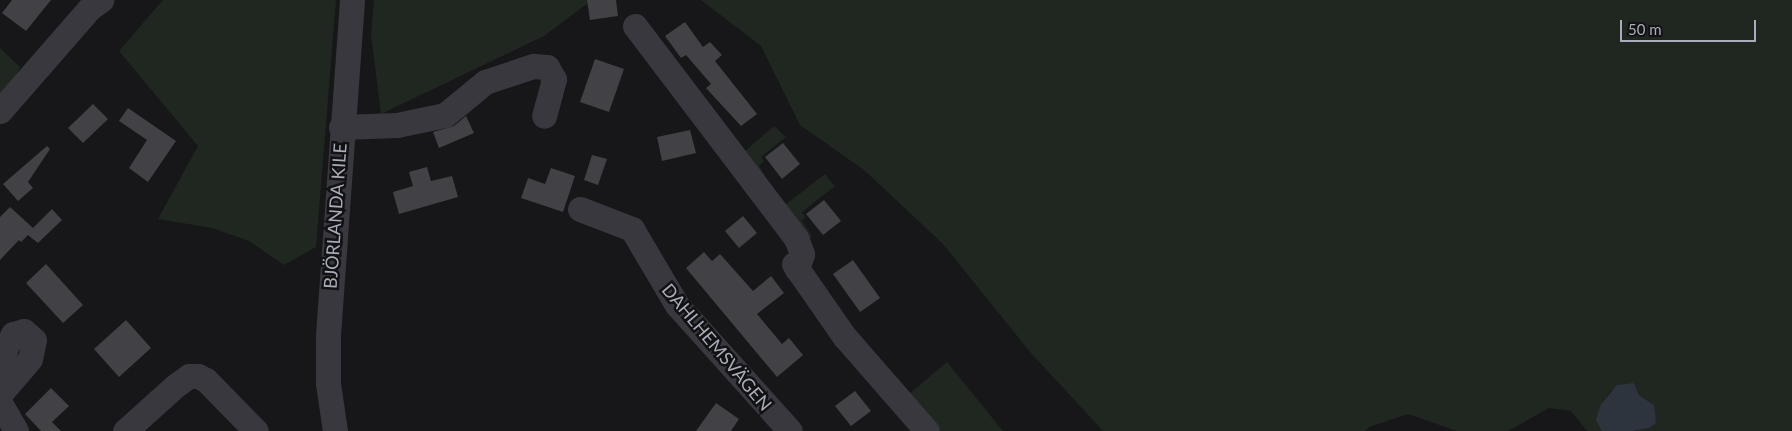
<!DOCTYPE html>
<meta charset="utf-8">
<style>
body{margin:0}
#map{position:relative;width:1792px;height:431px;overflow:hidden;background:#171719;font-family:Lato,sans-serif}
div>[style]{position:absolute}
.green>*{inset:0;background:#1f2720}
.water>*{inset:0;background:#2d343d}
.building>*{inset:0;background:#414146}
.minor>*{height:25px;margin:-12.5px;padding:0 12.5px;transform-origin:12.5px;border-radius:12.5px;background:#38383e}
span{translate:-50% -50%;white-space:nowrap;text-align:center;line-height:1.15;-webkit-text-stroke:5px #121214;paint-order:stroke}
.street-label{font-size:18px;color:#a9acb9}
.scale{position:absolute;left:1620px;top:20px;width:136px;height:22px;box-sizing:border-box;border:2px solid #a9acb9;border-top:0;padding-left:6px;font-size:15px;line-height:18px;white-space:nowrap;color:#a9acb9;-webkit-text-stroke:4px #121214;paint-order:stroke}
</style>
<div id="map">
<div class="green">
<i style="clip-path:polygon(163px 0,336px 0,316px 247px,284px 265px,249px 241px,212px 228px,158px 219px,198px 146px,119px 51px)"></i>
<i style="clip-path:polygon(374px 0,592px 0,544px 36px,381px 114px,371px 35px)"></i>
<i style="clip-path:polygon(701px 0,1792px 0,1792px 431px,1633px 431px,1649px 428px,1654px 405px,1639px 395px,1634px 383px,1611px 391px,1601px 404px,1602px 431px,1587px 431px,1571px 411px,1549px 408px,1508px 431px,1457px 431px,1408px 414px,1369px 427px,1365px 431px,1103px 431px,1031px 353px,943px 244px,864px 170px,800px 125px,761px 46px)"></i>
<i style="clip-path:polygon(0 48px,20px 67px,9px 95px,0 105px)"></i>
<i style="clip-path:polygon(774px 126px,786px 137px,761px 157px,764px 161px,759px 166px,770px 184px,743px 153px)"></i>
<i style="clip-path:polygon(825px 174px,835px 186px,802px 212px,805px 217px,802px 221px,812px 236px,810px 239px,785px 205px)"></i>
<i style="clip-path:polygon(947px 362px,1003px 431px,937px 431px,908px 395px)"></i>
</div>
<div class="water">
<i style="clip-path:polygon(1634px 383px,1639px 395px,1654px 405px,1656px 423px,1649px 428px,1633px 431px,1602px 431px,1596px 420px,1601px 404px,1617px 385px)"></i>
</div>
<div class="building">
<i style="clip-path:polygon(12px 0,51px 0,26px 31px,2px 13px)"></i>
<i style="clip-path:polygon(587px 0,616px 0,618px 16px,590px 20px)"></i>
<i style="clip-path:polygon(685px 22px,703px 47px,710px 42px,722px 55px,715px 61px,757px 114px,741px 126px,706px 88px,711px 84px,686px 55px,681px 58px,665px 36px)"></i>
<i style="clip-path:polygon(595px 59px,624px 69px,609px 112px,580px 102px)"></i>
<i style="clip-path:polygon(93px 104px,108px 119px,83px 143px,68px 128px)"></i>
<i style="clip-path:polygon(128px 108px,176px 141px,148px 182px,129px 168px,147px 140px,119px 121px)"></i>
<i style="clip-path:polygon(466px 116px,474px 133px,439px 148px,433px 132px,454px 126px)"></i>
<i style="clip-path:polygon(690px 130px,696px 153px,662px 161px,657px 137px)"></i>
<i style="clip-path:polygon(783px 143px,800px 164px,782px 179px,765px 157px)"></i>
<i style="clip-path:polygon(47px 146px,50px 149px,28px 182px,33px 188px,18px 201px,3px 184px)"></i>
<i style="clip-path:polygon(592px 155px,607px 159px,598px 185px,584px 180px)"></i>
<i style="clip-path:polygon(427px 167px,431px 181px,452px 176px,458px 197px,399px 214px,393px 192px,413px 186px,409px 172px)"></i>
<i style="clip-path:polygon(551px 168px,575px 176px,563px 212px,521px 198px,528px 178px,545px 184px)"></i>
<i style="clip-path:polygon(824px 200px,841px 221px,823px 235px,806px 214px)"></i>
<i style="clip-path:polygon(10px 207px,33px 228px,52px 209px,62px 220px,38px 243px,28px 235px,21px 242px,19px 240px,0 260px,0 217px)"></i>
<i style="clip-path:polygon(743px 216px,757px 233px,739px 248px,725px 231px)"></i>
<i style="clip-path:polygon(704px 252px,712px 261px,720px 254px,753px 291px,771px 276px,784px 293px,757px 314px,782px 344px,789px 338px,803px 355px,777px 377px,686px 268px)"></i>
<i style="clip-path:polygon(853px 260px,880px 298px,860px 312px,833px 274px)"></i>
<i style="clip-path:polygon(46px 264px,83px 305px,63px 323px,26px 283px)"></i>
<i style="clip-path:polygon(126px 320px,151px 348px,119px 377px,94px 349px)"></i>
<i style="clip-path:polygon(51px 388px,69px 406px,52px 422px,61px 431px,41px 431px,25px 414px)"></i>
<i style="clip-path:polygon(855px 391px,871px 411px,851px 426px,835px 406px)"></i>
<i style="clip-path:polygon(716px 403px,739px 419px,731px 431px,696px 431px)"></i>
</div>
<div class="minor">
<i style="left:635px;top:26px;width:266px;rotate:52.8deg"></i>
<i style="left:796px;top:238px;width:17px;rotate:69deg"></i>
<i style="left:802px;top:254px;width:16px;rotate:108deg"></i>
<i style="left:0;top:111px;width:137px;rotate:-48.9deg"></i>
<i style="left:90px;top:8px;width:14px;rotate:-36deg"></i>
<i style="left:341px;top:127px;width:56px;rotate:-2deg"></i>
<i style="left:397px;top:125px;width:49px;rotate:-11.8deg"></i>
<i style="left:445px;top:115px;width:52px;rotate:-39.5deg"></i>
<i style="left:485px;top:82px;width:51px;rotate:-18.4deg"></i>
<i style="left:533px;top:66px;width:14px;rotate:4deg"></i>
<i style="left:547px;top:67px;width:14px;rotate:60deg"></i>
<i style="left:554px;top:79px;width:38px;rotate:105deg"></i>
<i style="left:580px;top:209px;width:56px;rotate:21deg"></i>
<i style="left:632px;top:229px;width:88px;rotate:59.4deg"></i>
<i style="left:677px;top:305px;width:169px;rotate:48.1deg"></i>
<i style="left:794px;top:264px;width:88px;rotate:55.2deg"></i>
<i style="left:844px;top:336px;width:126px;rotate:48.9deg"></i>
<i style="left:0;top:386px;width:37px;rotate:-82deg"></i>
<i style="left:5px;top:349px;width:17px;rotate:-62deg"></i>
<i style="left:13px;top:334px;width:11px;rotate:-15deg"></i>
<i style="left:24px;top:331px;width:13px;rotate:42deg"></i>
<i style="left:34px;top:340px;width:19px;rotate:102deg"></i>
<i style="left:30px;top:359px;width:46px;rotate:130.6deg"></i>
<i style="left:0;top:403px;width:32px;rotate:60deg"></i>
<i style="left:125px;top:431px;width:67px;rotate:-42deg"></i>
<i style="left:175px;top:386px;width:17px;rotate:-36deg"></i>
<i style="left:189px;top:376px;width:9px"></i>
<i style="left:198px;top:376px;width:9px;rotate:27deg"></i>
<i style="left:206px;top:380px;width:71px;rotate:45.6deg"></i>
<i style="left:335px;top:431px;width:49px;rotate:-98.3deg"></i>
<i style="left:328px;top:383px;width:48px;rotate:-90deg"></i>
<i style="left:328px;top:335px;width:336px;rotate:-85.9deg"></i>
</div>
<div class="street-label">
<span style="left:335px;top:216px;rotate:-86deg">BJÖRLANDA KILE</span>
<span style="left:717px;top:347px;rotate:50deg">DAHLHEMSVÄGEN</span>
</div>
<div class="scale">50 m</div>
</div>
